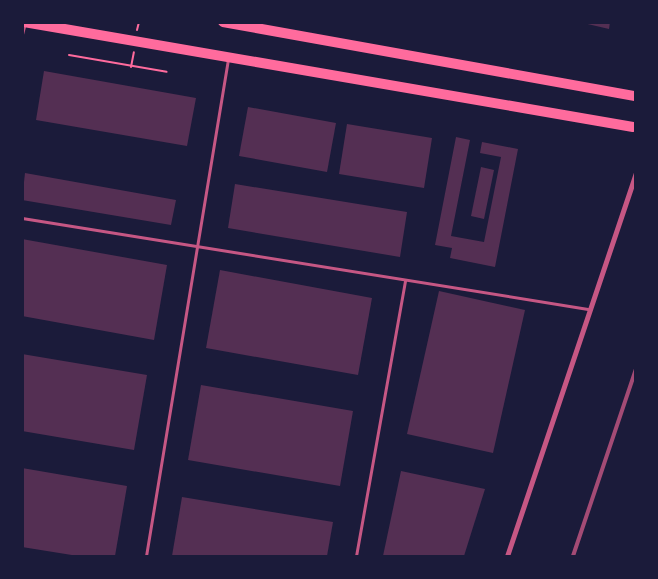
<!DOCTYPE html>
<style>
body{margin:0}
#map{position:relative;width:658px;height:579px;overflow:hidden;background:#1b1b3a;font-family:Montserrat,sans-serif}
div>[style]{position:absolute}
.building>*{inset:0;background:#542f53}
.path>*{height:2px;margin:-1px;padding:0 1px;transform-origin:1px;border-radius:1px;background:#ff6b9d}
.service>*{height:3px;margin:-1.5px;padding:0 1.5px;transform-origin:1.5px;border-radius:1.5px;background:#c65784}
.minor>*{height:5px;margin:-2.5px;padding:0 2.5px;transform-origin:2.5px;border-radius:2.5px;background:#c65784}
.primary>*{height:10px;margin:-5px;padding:0 5px;transform-origin:5px;border-radius:5px;background:#ff6b9d}
.rail>*{height:4px;margin:-2px;padding:0 2px;transform-origin:2px;border-radius:2px;background:#a44b75}
span{translate:-50% -50%;white-space:nowrap;text-align:center;line-height:1.15;-webkit-text-stroke:4.5px #1b1b3a;paint-order:stroke}
.frame{position:absolute;inset:0;border:24px solid #1b1b3a;pointer-events:none}
</style>
<div id="map">
<div class="building">
<i style="clip-path:polygon(579px 22px,610px 22px,609px 29px)"></i>
<i style="clip-path:polygon(44px 71px,196px 98px,187px 146px,36px 120px)"></i>
<i style="clip-path:polygon(248px 107px,336px 123px,327px 172px,239px 156px)"></i>
<i style="clip-path:polygon(347px 124px,432px 138px,424px 188px,339px 174px)"></i>
<i style="clip-path:polygon(456px 137px,470px 140px,451px 236px,484px 242px,501px 157px,480px 153px,482px 142px,518px 149px,495px 267px,450px 258px,452px 248px,435px 245px)"></i>
<i style="clip-path:polygon(481px 167px,494px 170px,484px 219px,471px 216px)"></i>
<i style="clip-path:polygon(25px 173px,176px 200px,171px 225px,22px 200px)"></i>
<i style="clip-path:polygon(235px 184px,407px 212px,400px 257px,228px 228px)"></i>
<i style="clip-path:polygon(22px 239px,167px 265px,154px 340px,22px 316px)"></i>
<i style="clip-path:polygon(220px 270px,372px 298px,358px 375px,206px 348px)"></i>
<i style="clip-path:polygon(439px 291px,525px 310px,493px 453px,407px 434px)"></i>
<i style="clip-path:polygon(22px 354px,147px 375px,134px 450px,22px 431px)"></i>
<i style="clip-path:polygon(201px 385px,353px 411px,340px 486px,188px 460px)"></i>
<i style="clip-path:polygon(22px 468px,127px 486px,115px 556px,78px 556px,22px 547px)"></i>
<i style="clip-path:polygon(401px 471px,485px 489px,464px 556px,383px 556px)"></i>
<i style="clip-path:polygon(182px 497px,333px 522px,327px 556px,172px 556px)"></i>
</div>
<div class="path">
<i style="left:137px;top:30px;width:8px;rotate:-76deg"></i>
<i style="left:69px;top:55px;width:99px;rotate:9.8deg"></i>
<i style="left:131px;top:67px;width:15px;rotate:-79deg"></i>
</div>
<div class="service">
<i style="left:22px;top:34px;width:11px;rotate:-75deg"></i>
<i style="left:22px;top:218px;width:573px;rotate:9.13deg"></i>
<i style="left:146px;top:556px;width:504px;rotate:-80.63deg"></i>
<i style="left:356px;top:556px;width:280px;rotate:-79.9deg"></i>
</div>
<div class="minor">
<i style="left:507px;top:556px;width:405px;rotate:-71.4deg"></i>
</div>
<div class="primary">
<i style="left:24px;top:22px;width:618px;rotate:9.78deg"></i>
<i style="left:223px;top:22px;width:420px;rotate:10.2deg"></i>
</div>
<div class="rail">
<i style="left:573px;top:556px;width:197px;rotate:-71.4deg"></i>
</div>
<div class="frame"></div>
</div>
